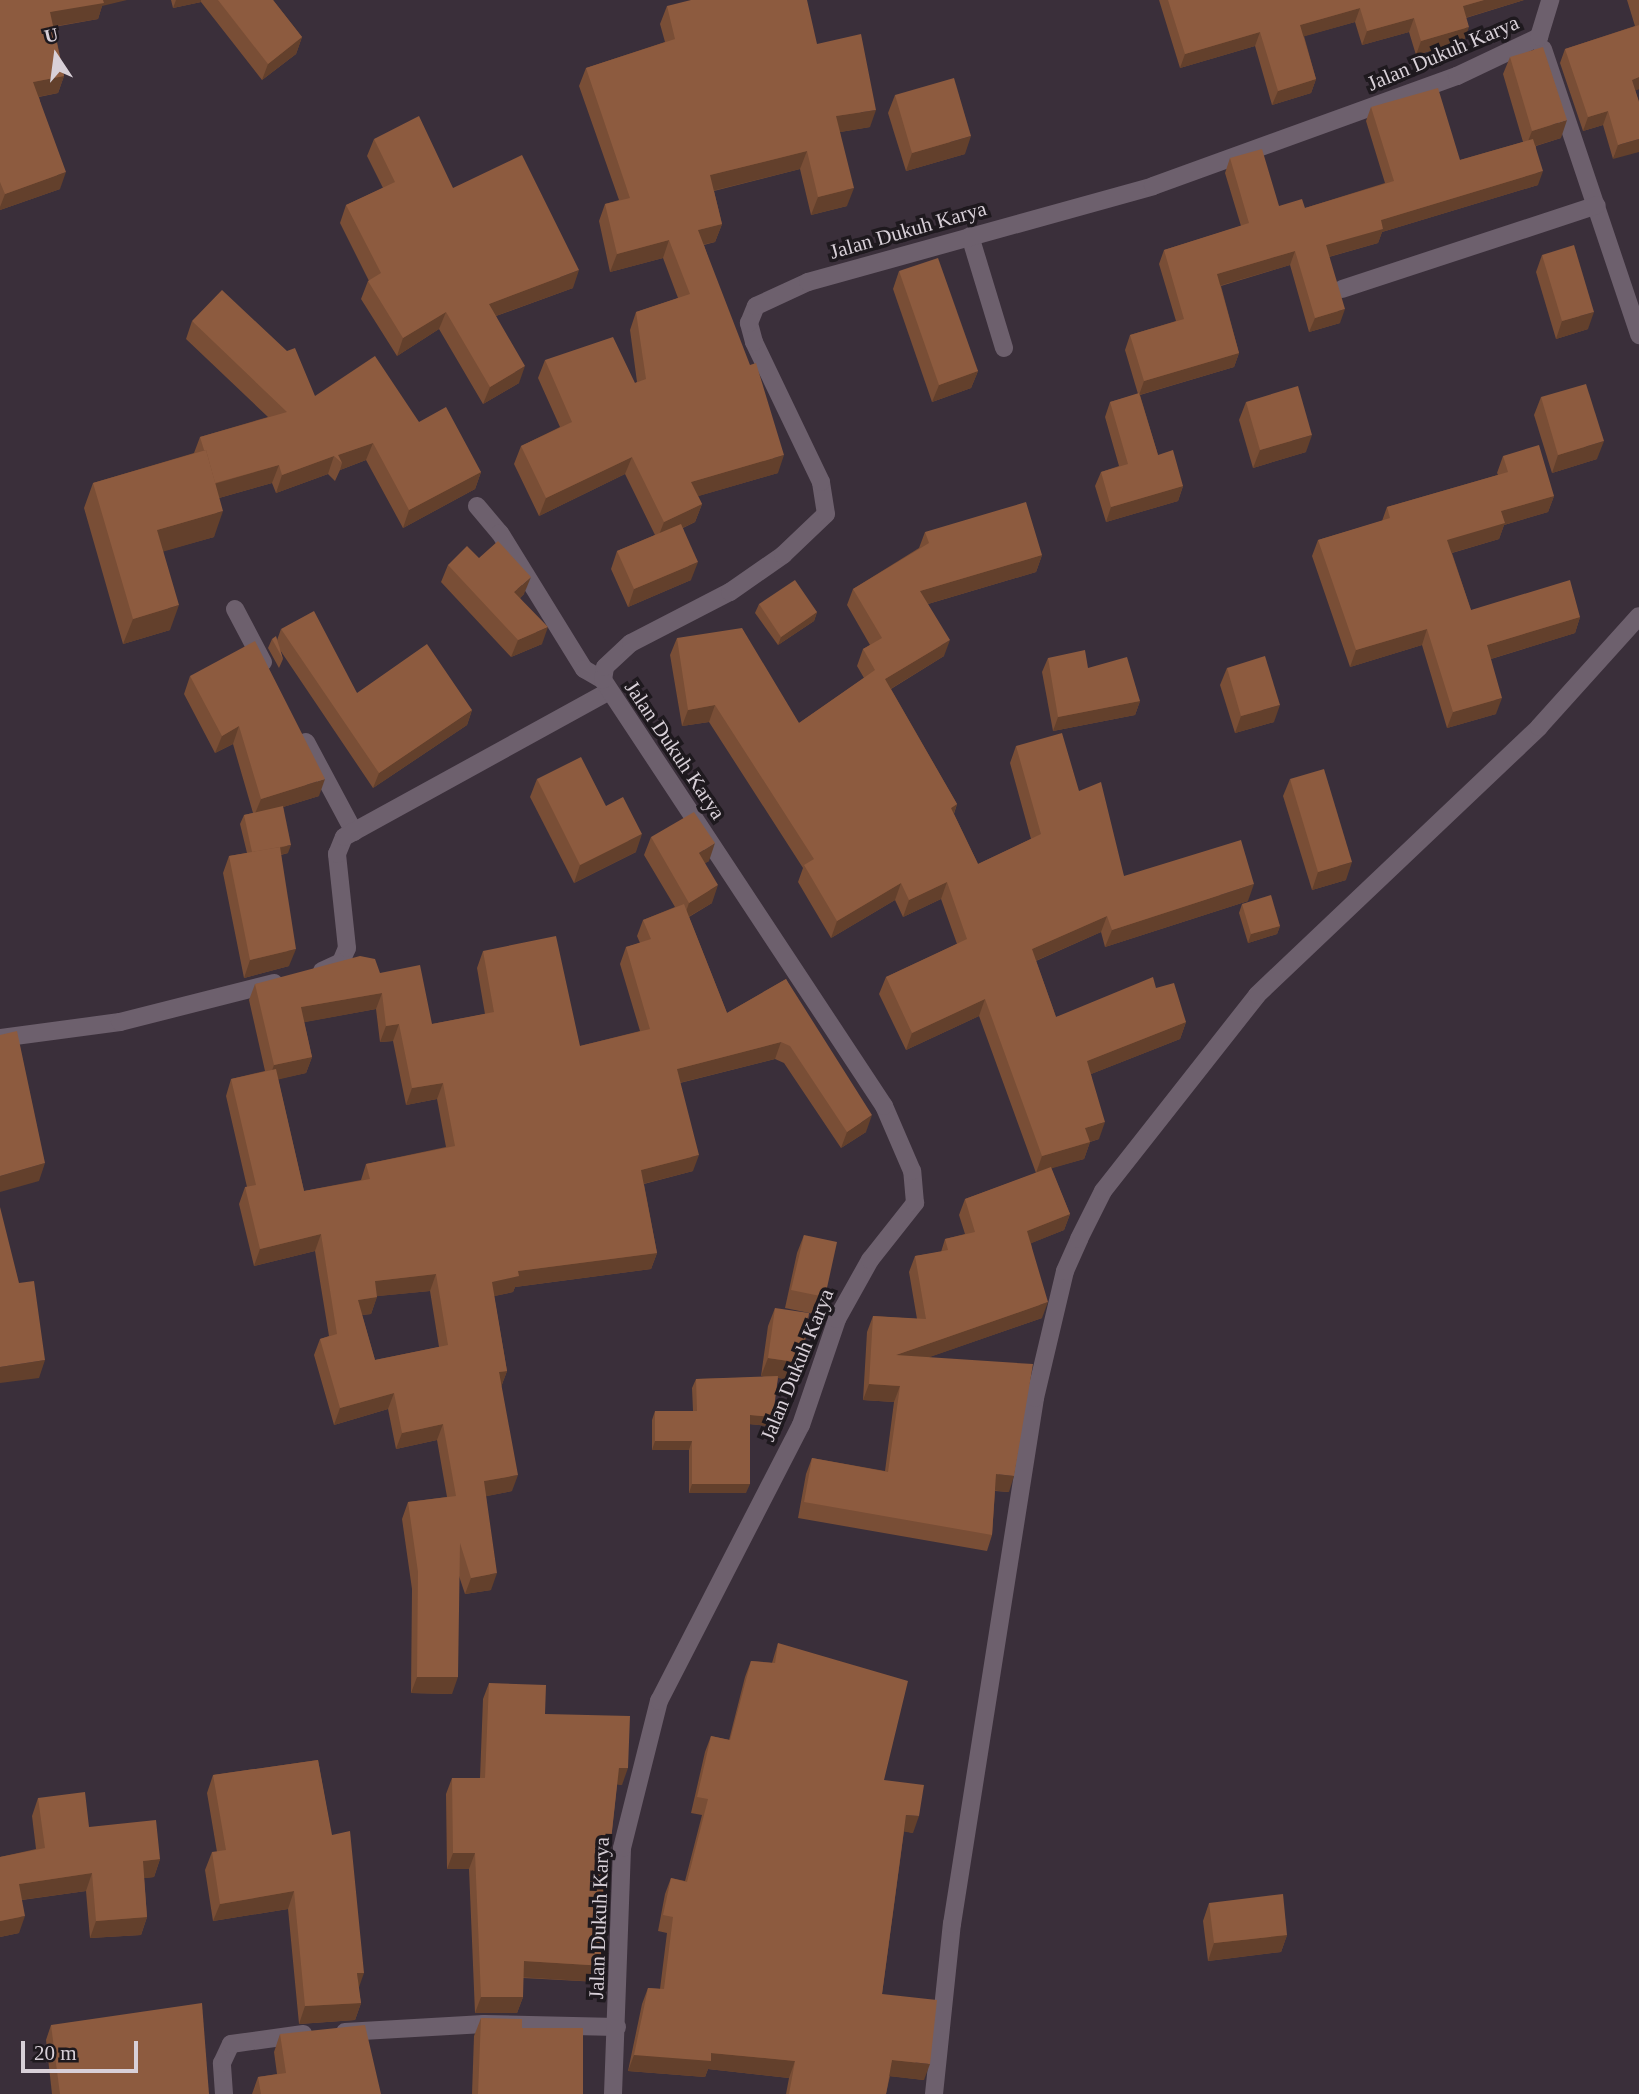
<!DOCTYPE html>
<style>
body{margin:0}
#map{position:relative;width:1639px;height:2094px;overflow:hidden;background:#3a2f3a;font-family:"Times New Roman",serif}
div>[style]{position:absolute}
.minor>*{height:18px;margin:-9px;padding:0 9px;transform-origin:9px;border-radius:9px;background:#6d606d}
.wall>*{inset:0;background:#794e36}
.shaded-wall>*{inset:0;background:#63402c}
.building>*{inset:0;background:#8d5b3f}
span{translate:-50% -50%;white-space:nowrap;text-align:center;line-height:1.15;-webkit-text-stroke:7px #1e191e;paint-order:stroke}
.street-label{font-size:21px;color:#d8d0d8}
.north{position:absolute;left:21px;top:21px;width:70px;height:70px;-webkit-text-stroke:5px #1e191e;paint-order:stroke;rotate:347deg;font-size:19px;font-weight:700;line-height:28px;text-align:center;color:#d8d0d8}
.north::after{content:'';display:block;margin:auto;width:24px;height:32px;background:#d8d0d8;clip-path:polygon(50% 0,100% 100%,50% 72%,0 100%)}
.scale{position:absolute;left:21px;top:2041px;width:117px;height:32px;box-sizing:border-box;border:4px solid #d8d0d8;border-top:0;padding-left:9px;font-size:21px;line-height:24px;white-space:nowrap;color:#d8d0d8;-webkit-text-stroke:5px #1e191e;paint-order:stroke}
</style>
<div id="map">
<div class="minor">
<i style="left:1543px;top:49px;width:302px;rotate:71.4deg"></i>
<i style="left:970px;top:236px;width:117px;rotate:73.1deg"></i>
<i style="left:1342px;top:289px;width:268px;rotate:-18.2deg"></i>
<i style="left:477px;top:506px;width:35px;rotate:50deg"></i>
<i style="left:500px;top:533px;width:160px;rotate:58.3deg"></i>
<i style="left:584px;top:669px;width:22px;rotate:30deg"></i>
<i style="left:235px;top:609px;width:60px;rotate:62.2deg"></i>
<i style="left:306px;top:742px;width:102px;rotate:61.9deg"></i>
<i style="left:322px;top:971px;width:21px;rotate:-25deg"></i>
<i style="left:341px;top:962px;width:15px;rotate:-67deg"></i>
<i style="left:347px;top:948px;width:95px;rotate:-96.1deg"></i>
<i style="left:337px;top:854px;width:18px;rotate:-68deg"></i>
<i style="left:344px;top:837px;width:299px;rotate:-28.8deg"></i>
<i style="left:0;top:1038px;width:121px;rotate:-7.6deg"></i>
<i style="left:120px;top:1022px;width:159px;rotate:-14.2deg"></i>
<i style="left:345px;top:2032px;width:139px;rotate:-3.3deg"></i>
<i style="left:484px;top:2024px;width:133px;rotate:1.3deg"></i>
<i style="left:224px;top:2094px;width:31px;rotate:-94deg"></i>
<i style="left:222px;top:2063px;width:21px;rotate:-65deg"></i>
<i style="left:231px;top:2044px;width:73px;rotate:-7.9deg"></i>
<i style="left:613px;top:2094px;width:246px;rotate:-87.9deg"></i>
<i style="left:622px;top:1848px;width:152px;rotate:-75.9deg"></i>
<i style="left:659px;top:1701px;width:310px;rotate:-62.8deg"></i>
<i style="left:801px;top:1425px;width:112px;rotate:-71.2deg"></i>
<i style="left:837px;top:1319px;width:68px;rotate:-60.8deg"></i>
<i style="left:870px;top:1260px;width:73px;rotate:-51.7deg"></i>
<i style="left:915px;top:1203px;width:32px;rotate:-95deg"></i>
<i style="left:912px;top:1171px;width:71px;rotate:-113.3deg"></i>
<i style="left:884px;top:1106px;width:510px;rotate:-123.41deg"></i>
<i style="left:603px;top:680px;width:13px;rotate:-81deg"></i>
<i style="left:605px;top:667px;width:35px;rotate:-43deg"></i>
<i style="left:631px;top:643px;width:111px;rotate:-27.3deg"></i>
<i style="left:730px;top:592px;width:65px;rotate:-34.9deg"></i>
<i style="left:783px;top:555px;width:59px;rotate:-43.6deg"></i>
<i style="left:826px;top:514px;width:32px;rotate:-99deg"></i>
<i style="left:821px;top:482px;width:155px;rotate:-115.6deg"></i>
<i style="left:754px;top:342px;width:20px;rotate:-105deg"></i>
<i style="left:749px;top:323px;width:18px;rotate:-68deg"></i>
<i style="left:756px;top:306px;width:57px;rotate:-24.8deg"></i>
<i style="left:808px;top:282px;width:358px;rotate:-15.5deg"></i>
<i style="left:1153px;top:186px;width:323px;rotate:-19.9deg"></i>
<i style="left:1457px;top:76px;width:91px;rotate:-25.4deg"></i>
<i style="left:1539px;top:37px;width:39px;rotate:-73deg"></i>
<i style="left:934px;top:2094px;width:171px;rotate:-84deg"></i>
<i style="left:952px;top:1924px;width:533px;rotate:-81.03deg"></i>
<i style="left:1035px;top:1398px;width:130px;rotate:-76.7deg"></i>
<i style="left:1065px;top:1271px;width:35px;rotate:-66deg"></i>
<i style="left:1079px;top:1239px;width:54px;rotate:-63.4deg"></i>
<i style="left:1103px;top:1191px;width:249px;rotate:-51.8deg"></i>
<i style="left:1257px;top:995px;width:389px;rotate:-43.5deg"></i>
<i style="left:1539px;top:727px;width:149px;rotate:-48deg"></i>
</div>
<div class="wall">
<i style="clip-path:polygon(0 0,102px 6px,98px 19px,54px 27px,64px 76px,58px 93px,39px 97px,60px 189px,0 210px)"></i>
<i style="clip-path:polygon(171px 0,273px 0,302px 37px,296px 54px,262px 80px,201px 2px,173px 8px)"></i>
<i style="clip-path:polygon(1159px 0,1524px 0,1466px 18px,1464px 41px,1416px 55px,1409px 32px,1362px 45px,1355px 22px,1304px 36px,1316px 79px,1311px 93px,1272px 105px,1255px 46px,1180px 68px)"></i>
<i style="clip-path:polygon(1627px 0,1639px 0,1639px 89px,1635px 90px,1639px 102px,1613px 159px,1603px 125px,1583px 131px,1560px 63px,1565px 49px,1635px 26px)"></i>
<i style="clip-path:polygon(667px 6px,817px 44px,870px 127px,840px 132px,847px 206px,811px 215px,800px 169px,714px 191px,722px 224px,715px 242px,704px 245px,778px 473px,698px 496px,702px 504px,695px 522px,683px 528px,691px 580px,628px 607px,611px 569px,617px 551px,655px 535px,625px 474px,539px 516px,514px 464px,521px 446px,560px 427px,538px 378px,545px 360px,635px 383px,637px 382px,630px 330px,636px 312px,678px 298px,663px 258px,610px 272px,599px 221px,605px 204px,619px 200px,579px 86px,586px 68px,665px 42px,660px 24px)"></i>
<i style="clip-path:polygon(1510px 57px,1561px 138px,1536px 146px,1538px 185px,1382px 232px,1378px 243px,1329px 257px,1340px 323px,1309px 332px,1290px 265px,1221px 286px,1239px 353px,1234px 367px,1140px 395px,1158px 455px,1183px 486px,1178px 501px,1106px 522px,1095px 486px,1101px 472px,1119px 466px,1105px 417px,1110px 402px,1138px 394px,1125px 350px,1130px 335px,1176px 321px,1159px 264px,1164px 250px,1241px 226px,1225px 173px,1230px 158px,1279px 206px,1305px 208px,1385px 183px,1366px 121px,1371px 107px,1460px 160px,1523px 142px,1503px 74px)"></i>
<i style="clip-path:polygon(895px 95px,965px 154px,906px 171px,888px 113px)"></i>
<i style="clip-path:polygon(374px 139px,453px 188px,573px 288px,496px 316px,519px 383px,483px 404px,439px 329px,397px 356px,361px 299px,368px 281px,369px 281px,340px 223px,346px 205px,383px 188px,367px 156px)"></i>
<i style="clip-path:polygon(1542px 255px,1588px 329px,1556px 339px,1536px 272px)"></i>
<i style="clip-path:polygon(899px 271px,978px 371px,971px 388px,932px 402px,893px 289px)"></i>
<i style="clip-path:polygon(192px 321px,315px 396px,419px 422px,481px 472px,475px 489px,403px 528px,366px 460px,340px 470px,335px 481px,328px 474px,276px 493px,272px 483px,219px 498px,214px 537px,163px 551px,170px 630px,123px 644px,84px 508px,93px 483px,194px 453px,200px 437px,268px 417px,186px 339px)"></i>
<i style="clip-path:polygon(1541px 397px,1597px 459px,1552px 473px,1534px 415px)"></i>
<i style="clip-path:polygon(1246px 402px,1306px 452px,1253px 468px,1239px 420px)"></i>
<i style="clip-path:polygon(1503px 456px,1554px 496px,1548px 512px,1504px 525px,1499px 539px,1452px 553px,1471px 610px,1580px 617px,1575px 633px,1491px 659px,1496px 714px,1447px 728px,1422px 645px,1350px 667px,1312px 556px,1318px 540px,1382px 521px,1387px 507px,1498px 475px,1497px 473px)"></i>
<i style="clip-path:polygon(925px 532px,1042px 555px,1036px 572px,928px 604px,944px 656px,891px 689px,957px 804px,954px 814px,978px 864px,1031px 839px,1010px 763px,1016px 746px,1079px 791px,1124px 876px,1248px 901px,1105px 947px,1101px 932px,1036px 961px,1056px 1017px,1156px 988px,1186px 1022px,1180px 1039px,1091px 1074px,1099px 1139px,1090px 1142px,1084px 1159px,1051px 1168px,1070px 1214px,1064px 1230px,1031px 1243px,1042px 1318px,929px 1357px,1009px 1492px,995px 1491px,992px 1535px,987px 1551px,798px 1518px,806px 1474px,812px 1458px,885px 1471px,894px 1402px,863px 1400px,867px 1332px,873px 1316px,917px 1319px,909px 1272px,915px 1256px,941px 1252px,945px 1239px,965px 1234px,959px 1215px,965px 1199px,1042px 1171px,1036px 1173px,979px 1016px,906px 1050px,879px 994px,886px 977px,957px 944px,941px 899px,903px 917px,895px 900px,831px 938px,798px 882px,803px 868px,709px 722px,682px 726px,670px 655px,677px 638px,799px 723px,864px 678px,857px 666px,863px 649px,870px 645px,847px 605px,853px 589px,919px 548px)"></i>
<i style="clip-path:polygon(479px 558px,524px 594px,520px 598px,542px 644px,511px 657px,441px 582px,448px 565px)"></i>
<i style="clip-path:polygon(759px 604px,817px 612px,814px 621px,778px 645px,755px 613px)"></i>
<i style="clip-path:polygon(281px 629px,357px 693px,472px 710px,467px 725px,373px 788px,280px 650px,283px 659px,279px 668px,268px 648px,272px 639px,277px 640px)"></i>
<i style="clip-path:polygon(1048px 658px,1088px 668px,1140px 701px,1135px 715px,1053px 731px,1042px 672px)"></i>
<i style="clip-path:polygon(1227px 668px,1274px 722px,1235px 733px,1220px 685px)"></i>
<i style="clip-path:polygon(190px 676px,319px 796px,283px 807px,288px 853px,281px 855px,289px 966px,244px 978px,223px 873px,229px 856px,247px 853px,240px 824px,244px 815px,253px 813px,233px 744px,215px 753px,184px 694px)"></i>
<i style="clip-path:polygon(537px 779px,606px 806px,636px 852px,574px 883px,530px 797px)"></i>
<i style="clip-path:polygon(1290px 779px,1346px 880px,1312px 890px,1283px 796px)"></i>
<i style="clip-path:polygon(evenodd,651px 837px,709px 861px,705px 863px,712px 903px,689px 917px,727px 1013px,786px 979px,866px 1132px,841px 1148px,784px 1063px,775px 1059px,680px 1083px,693px 1171px,644px 1184px,657px 1253px,651px 1269px,515px 1287px,513px 1292px,494px 1296px,507px 1371px,501px 1387px,512px 1491px,486px 1496px,491px 1590px,465px 1594px,459px 1576px,452px 1694px,411px 1693px,412px 1589px,402px 1519px,408px 1502px,447px 1497px,437px 1440px,396px 1449px,388px 1409px,334px 1425px,314px 1355px,320px 1339px,329px 1336px,315px 1251px,254px 1266px,239px 1204px,245px 1187px,247px 1187px,226px 1096px,231px 1079px,265px 1071px,249px 1000px,255px 984px,380px 973px,432px 1024px,485px 1014px,477px 968px,483px 951px,580px 1046px,640px 1031px,620px 964px,626px 947px,640px 943px,637px 936px,643px 920px,675px 907px,644px 855px,651px 837px,376px 1009px,380px 1042px,393px 1041px,406px 1105px,437px 1099px,446px 1147px,366px 1164px,361px 1180px,304px 1191px,278px 1079px,306px 1073px,312px 1057px,304px 1022px,376px 1009px,651px 837px,430px 1291px,439px 1347px,375px 1360px,362px 1315px,371px 1314px,377px 1296px,430px 1291px)"></i>
<i style="clip-path:polygon(1242px 904px,1280px 926px,1277px 934px,1248px 943px,1239px 913px)"></i>
<i style="clip-path:polygon(804px 1235px,825px 1297px,819px 1315px,785px 1308px,797px 1253px)"></i>
<i style="clip-path:polygon(775px 1308px,802px 1363px,796px 1380px,778px 1378px,770px 1426px,750px 1424px,746px 1493px,689px 1493px,689px 1450px,652px 1450px,652px 1420px,655px 1411px,693px 1411px,692px 1388px,696px 1379px,769px 1377px,761px 1376px,768px 1326px)"></i>
<i style="clip-path:polygon(778px 1643px,884px 1780px,913px 1833px,904px 1831px,882px 1994px,924px 2080px,890px 2076px,886px 2094px,786px 2094px,789px 2078px,708px 2069px,705px 2077px,628px 2071px,642px 2004px,648px 1988px,660px 1989px,667px 1933px,658px 1931px,665px 1894px,671px 1878px,685px 1881px,702px 1815px,691px 1813px,705px 1752px,711px 1736px,729px 1740px,745px 1677px,751px 1661px,772px 1663px)"></i>
<i style="clip-path:polygon(489px 1683px,545px 1714px,622px 1785px,617px 1784px,608px 1867px,605px 1966px,599px 1982px,523px 1978px,523px 1997px,517px 2013px,475px 2013px,469px 1869px,447px 1869px,446px 1794px,452px 1778px,480px 1778px,483px 1699px)"></i>
<i style="clip-path:polygon(318px 1760px,361px 2003px,355px 2020px,299px 2024px,288px 1909px,213px 1921px,205px 1870px,212px 1852px,217px 1852px,207px 1793px,213px 1775px)"></i>
<i style="clip-path:polygon(38px 1798px,89px 1827px,160px 1859px,154px 1877px,144px 1878px,147px 1917px,141px 1935px,90px 1938px,86px 1891px,22px 1900px,19px 1933px,0 1937px,0 1857px,36px 1849px,32px 1816px)"></i>
<i style="clip-path:polygon(1209px 1903px,1287px 1935px,1281px 1952px,1208px 1961px,1203px 1921px)"></i>
<i style="clip-path:polygon(481px 2018px,522px 2028px,583px 2094px,472px 2094px,474px 2036px)"></i>
<i style="clip-path:polygon(51px 2025px,209px 2094px,52px 2094px,46px 2040px)"></i>
<i style="clip-path:polygon(280px 2034px,381px 2094px,252px 2094px,258px 2077px,277px 2074px,274px 2052px)"></i>
</div>
<div class="shaded-wall">
<i style="clip-path:polygon(99px 0,127px 0,102px 6px,98px 19px,44px 28px,50px 12px)"></i>
<i style="clip-path:polygon(176px 0,201px 0,201px 2px,173px 8px)"></i>
<i style="clip-path:polygon(1484px 0,1524px 0,1458px 20px,1463px 6px)"></i>
<i style="clip-path:polygon(1360px 8px,1355px 22px,1295px 39px,1300px 25px)"></i>
<i style="clip-path:polygon(1414px 18px,1409px 32px,1362px 45px,1367px 31px)"></i>
<i style="clip-path:polygon(1469px 27px,1464px 41px,1416px 55px,1421px 41px)"></i>
<i style="clip-path:polygon(1260px 32px,1255px 46px,1180px 68px,1185px 54px)"></i>
<i style="clip-path:polygon(302px 37px,296px 54px,262px 80px,268px 64px)"></i>
<i style="clip-path:polygon(64px 76px,58px 93px,27px 99px,33px 82px)"></i>
<i style="clip-path:polygon(1639px 77px,1639px 89px,1627px 94px,1632px 80px)"></i>
<i style="clip-path:polygon(1316px 79px,1311px 93px,1272px 105px,1278px 91px)"></i>
<i style="clip-path:polygon(876px 110px,870px 127px,829px 134px,836px 116px)"></i>
<i style="clip-path:polygon(1608px 111px,1603px 125px,1583px 131px,1588px 117px)"></i>
<i style="clip-path:polygon(1567px 120px,1561px 138px,1525px 149px,1532px 131px)"></i>
<i style="clip-path:polygon(971px 136px,965px 154px,906px 171px,912px 153px)"></i>
<i style="clip-path:polygon(1639px 139px,1639px 152px,1613px 159px,1618px 145px)"></i>
<i style="clip-path:polygon(807px 151px,800px 169px,704px 193px,710px 175px)"></i>
<i style="clip-path:polygon(1543px 171px,1538px 185px,1382px 232px,1378px 243px,1321px 259px,1326px 245px,1381px 220px)"></i>
<i style="clip-path:polygon(66px 172px,60px 189px,0 210px,0 207px,5px 194px)"></i>
<i style="clip-path:polygon(854px 188px,847px 206px,811px 215px,818px 197px)"></i>
<i style="clip-path:polygon(722px 224px,715px 242px,692px 247px,698px 230px)"></i>
<i style="clip-path:polygon(669px 240px,663px 258px,610px 272px,617px 254px)"></i>
<i style="clip-path:polygon(1295px 251px,1290px 265px,1212px 288px,1217px 274px)"></i>
<i style="clip-path:polygon(579px 270px,573px 288px,482px 321px,489px 304px)"></i>
<i style="clip-path:polygon(1345px 309px,1340px 323px,1309px 332px,1315px 318px)"></i>
<i style="clip-path:polygon(446px 312px,439px 329px,397px 356px,403px 338px)"></i>
<i style="clip-path:polygon(1594px 312px,1588px 329px,1556px 339px,1562px 321px)"></i>
<i style="clip-path:polygon(1239px 353px,1234px 367px,1139px 395px,1144px 381px)"></i>
<i style="clip-path:polygon(525px 366px,519px 383px,483px 404px,490px 387px)"></i>
<i style="clip-path:polygon(978px 371px,971px 388px,932px 402px,939px 385px)"></i>
<i style="clip-path:polygon(1312px 435px,1306px 452px,1253px 468px,1260px 450px)"></i>
<i style="clip-path:polygon(1604px 441px,1597px 459px,1552px 473px,1558px 455px)"></i>
<i style="clip-path:polygon(373px 443px,366px 460px,340px 470px,342px 463px,338px 455px)"></i>
<i style="clip-path:polygon(784px 455px,778px 473px,685px 500px,691px 482px)"></i>
<i style="clip-path:polygon(334px 456px,328px 474px,276px 493px,282px 475px)"></i>
<i style="clip-path:polygon(632px 457px,625px 474px,539px 516px,546px 498px)"></i>
<i style="clip-path:polygon(279px 465px,272px 483px,208px 501px,214px 484px)"></i>
<i style="clip-path:polygon(481px 472px,475px 489px,403px 528px,409px 510px)"></i>
<i style="clip-path:polygon(1183px 486px,1178px 501px,1106px 522px,1111px 507px)"></i>
<i style="clip-path:polygon(1554px 496px,1548px 512px,1504px 525px,1499px 539px,1441px 556px,1447px 540px,1501px 511px)"></i>
<i style="clip-path:polygon(702px 504px,695px 522px,657px 540px,664px 522px)"></i>
<i style="clip-path:polygon(223px 511px,214px 537px,148px 556px,157px 530px)"></i>
<i style="clip-path:polygon(1042px 555px,1036px 572px,914px 608px,920px 591px)"></i>
<i style="clip-path:polygon(698px 562px,691px 580px,628px 607px,634px 589px)"></i>
<i style="clip-path:polygon(531px 577px,524px 594px,507px 610px,514px 592px)"></i>
<i style="clip-path:polygon(179px 605px,170px 630px,123px 644px,133px 619px)"></i>
<i style="clip-path:polygon(817px 612px,814px 621px,778px 645px,781px 637px)"></i>
<i style="clip-path:polygon(1580px 617px,1575px 633px,1481px 662px,1487px 645px)"></i>
<i style="clip-path:polygon(548px 627px,542px 644px,511px 657px,518px 640px)"></i>
<i style="clip-path:polygon(1427px 629px,1422px 645px,1350px 667px,1356px 650px)"></i>
<i style="clip-path:polygon(950px 640px,944px 656px,879px 696px,885px 679px)"></i>
<i style="clip-path:polygon(1502px 698px,1496px 714px,1447px 728px,1453px 712px)"></i>
<i style="clip-path:polygon(1140px 701px,1135px 715px,1053px 731px,1058px 717px)"></i>
<i style="clip-path:polygon(715px 705px,709px 722px,682px 726px,688px 710px)"></i>
<i style="clip-path:polygon(1280px 705px,1274px 722px,1235px 733px,1241px 716px)"></i>
<i style="clip-path:polygon(472px 710px,467px 725px,373px 788px,379px 773px)"></i>
<i style="clip-path:polygon(239px 726px,233px 744px,215px 753px,222px 736px)"></i>
<i style="clip-path:polygon(325px 779px,319px 796px,254px 816px,261px 799px)"></i>
<i style="clip-path:polygon(957px 804px,951px 821px,951px 808px)"></i>
<i style="clip-path:polygon(642px 834px,636px 852px,574px 883px,580px 865px)"></i>
<i style="clip-path:polygon(715px 843px,709px 861px,692px 871px,699px 853px)"></i>
<i style="clip-path:polygon(291px 845px,288px 853px,249px 862px,253px 854px)"></i>
<i style="clip-path:polygon(1352px 862px,1346px 880px,1312px 890px,1318px 872px)"></i>
<i style="clip-path:polygon(947px 882px,941px 899px,903px 917px,909px 900px)"></i>
<i style="clip-path:polygon(901px 883px,895px 900px,831px 938px,837px 921px)"></i>
<i style="clip-path:polygon(1254px 884px,1248px 901px,1105px 947px,1112px 930px)"></i>
<i style="clip-path:polygon(718px 885px,712px 903px,683px 920px,689px 903px)"></i>
<i style="clip-path:polygon(1107px 916px,1101px 932px,1026px 965px,1032px 949px)"></i>
<i style="clip-path:polygon(1280px 926px,1277px 934px,1248px 943px,1251px 934px)"></i>
<i style="clip-path:polygon(296px 949px,289px 966px,244px 978px,250px 960px)"></i>
<i style="clip-path:polygon(382px 993px,376px 1009px,295px 1024px,301px 1007px)"></i>
<i style="clip-path:polygon(985px 999px,979px 1016px,906px 1050px,912px 1033px)"></i>
<i style="clip-path:polygon(1186px 1022px,1180px 1039px,1081px 1078px,1087px 1061px)"></i>
<i style="clip-path:polygon(399px 1024px,393px 1041px,380px 1042px,386px 1026px)"></i>
<i style="clip-path:polygon(781px 1042px,775px 1059px,671px 1085px,677px 1069px)"></i>
<i style="clip-path:polygon(312px 1057px,306px 1073px,268px 1082px,274px 1065px)"></i>
<i style="clip-path:polygon(443px 1083px,437px 1099px,406px 1105px,412px 1088px)"></i>
<i style="clip-path:polygon(872px 1115px,866px 1132px,841px 1148px,847px 1132px)"></i>
<i style="clip-path:polygon(1105px 1122px,1099px 1139px,1079px 1145px,1085px 1128px)"></i>
<i style="clip-path:polygon(1090px 1142px,1084px 1159px,1036px 1173px,1042px 1156px)"></i>
<i style="clip-path:polygon(699px 1155px,693px 1171px,635px 1186px,641px 1170px)"></i>
<i style="clip-path:polygon(45px 1163px,39px 1181px,0 1192px,0 1176px)"></i>
<i style="clip-path:polygon(1070px 1214px,1064px 1230px,1022px 1247px,1027px 1231px)"></i>
<i style="clip-path:polygon(321px 1234px,315px 1251px,254px 1266px,260px 1249px)"></i>
<i style="clip-path:polygon(657px 1253px,651px 1269px,515px 1287px,513px 1292px,486px 1298px,492px 1282px,518px 1271px)"></i>
<i style="clip-path:polygon(436px 1274px,430px 1291px,369px 1297px,375px 1281px)"></i>
<i style="clip-path:polygon(377px 1297px,371px 1314px,352px 1316px,358px 1300px)"></i>
<i style="clip-path:polygon(1048px 1302px,1042px 1318px,890px 1371px,896px 1355px)"></i>
<i style="clip-path:polygon(768px 1358px,802px 1363px,796px 1380px,761px 1376px)"></i>
<i style="clip-path:polygon(45px 1360px,39px 1378px,0 1383px,0 1367px)"></i>
<i style="clip-path:polygon(507px 1371px,501px 1387px,499px 1372px)"></i>
<i style="clip-path:polygon(869px 1384px,900px 1386px,894px 1402px,863px 1400px)"></i>
<i style="clip-path:polygon(394px 1393px,388px 1409px,334px 1425px,340px 1408px)"></i>
<i style="clip-path:polygon(750px 1415px,773px 1417px,770px 1426px,747px 1424px)"></i>
<i style="clip-path:polygon(443px 1424px,437px 1440px,396px 1449px,402px 1433px)"></i>
<i style="clip-path:polygon(655px 1441px,692px 1441px,689px 1450px,652px 1450px)"></i>
<i style="clip-path:polygon(996px 1474px,1014px 1476px,1009px 1492px,990px 1490px)"></i>
<i style="clip-path:polygon(518px 1475px,512px 1491px,478px 1498px,484px 1481px)"></i>
<i style="clip-path:polygon(692px 1484px,750px 1484px,746px 1493px,689px 1493px)"></i>
<i style="clip-path:polygon(497px 1573px,491px 1590px,465px 1594px,471px 1578px)"></i>
<i style="clip-path:polygon(417px 1677px,458px 1677px,452px 1694px,411px 1693px)"></i>
<i style="clip-path:polygon(619px 1768px,628px 1768px,622px 1785px,613px 1784px)"></i>
<i style="clip-path:polygon(906px 1815px,919px 1816px,913px 1833px,900px 1831px)"></i>
<i style="clip-path:polygon(453px 1853px,475px 1853px,469px 1869px,447px 1869px)"></i>
<i style="clip-path:polygon(160px 1859px,154px 1877px,137px 1879px,143px 1861px)"></i>
<i style="clip-path:polygon(92px 1873px,86px 1891px,13px 1901px,19px 1884px)"></i>
<i style="clip-path:polygon(294px 1891px,288px 1909px,213px 1921px,220px 1904px)"></i>
<i style="clip-path:polygon(25px 1916px,19px 1933px,0 1937px,0 1921px)"></i>
<i style="clip-path:polygon(147px 1917px,141px 1935px,90px 1938px,96px 1921px)"></i>
<i style="clip-path:polygon(1287px 1935px,1281px 1952px,1208px 1961px,1214px 1943px)"></i>
<i style="clip-path:polygon(524px 1961px,605px 1966px,599px 1982px,518px 1977px)"></i>
<i style="clip-path:polygon(357px 1973px,364px 1973px,358px 1990px)"></i>
<i style="clip-path:polygon(481px 1997px,523px 1997px,517px 2013px,475px 2013px)"></i>
<i style="clip-path:polygon(361px 2003px,355px 2020px,299px 2024px,305px 2006px)"></i>
<i style="clip-path:polygon(711px 2053px,795px 2061px,789px 2078px,708px 2069px,705px 2077px,628px 2071px,634px 2055px)"></i>
<i style="clip-path:polygon(892px 2060px,930px 2064px,924px 2080px,887px 2076px)"></i>
</div>
<div class="building">
<i style="clip-path:polygon(0 0,103px 0,104px 3px,50px 12px,64px 76px,33px 82px,66px 172px,5px 194px,0 182px)"></i>
<i style="clip-path:polygon(218px 0,273px 0,302px 37px,268px 64px)"></i>
<i style="clip-path:polygon(691px 0,807px 0,817px 44px,861px 34px,876px 110px,836px 116px,854px 188px,818px 197px,807px 151px,710px 175px,722px 224px,698px 230px,750px 365px,756px 363px,784px 455px,691px 482px,702px 504px,664px 522px,632px 457px,546px 498px,521px 446px,572px 422px,545px 360px,613px 337px,635px 383px,646px 379px,636px 312px,690px 294px,669px 240px,617px 254px,605px 204px,630px 198px,586px 68px,675px 39px,667px 6px)"></i>
<i style="clip-path:polygon(1168px 0,1484px 0,1463px 6px,1469px 27px,1421px 41px,1414px 18px,1367px 31px,1360px 8px,1300px 25px,1316px 79px,1278px 91px,1260px 32px,1185px 54px)"></i>
<i style="clip-path:polygon(1639px 25px,1639px 77px,1632px 80px,1639px 102px,1639px 139px,1618px 145px,1608px 111px,1588px 117px,1565px 49px)"></i>
<i style="clip-path:polygon(1543px 47px,1567px 120px,1532px 131px,1510px 57px)"></i>
<i style="clip-path:polygon(954px 78px,971px 136px,912px 153px,895px 95px)"></i>
<i style="clip-path:polygon(1438px 88px,1460px 160px,1533px 139px,1543px 171px,1381px 220px,1383px 229px,1326px 245px,1345px 309px,1315px 318px,1295px 251px,1217px 274px,1239px 353px,1144px 381px,1130px 335px,1184px 319px,1164px 250px,1249px 223px,1230px 158px,1262px 149px,1279px 206px,1302px 199px,1305px 208px,1394px 181px,1371px 107px)"></i>
<i style="clip-path:polygon(419px 116px,453px 188px,522px 155px,579px 270px,489px 304px,525px 366px,490px 387px,446px 312px,403px 338px,368px 281px,381px 273px,346px 205px,395px 182px,374px 139px)"></i>
<i style="clip-path:polygon(1574px 245px,1594px 312px,1562px 321px,1542px 255px)"></i>
<i style="clip-path:polygon(938px 258px,978px 371px,939px 385px,899px 271px)"></i>
<i style="clip-path:polygon(222px 290px,287px 351px,295px 348px,315px 396px,375px 356px,419px 422px,446px 407px,481px 472px,409px 510px,373px 443px,338px 455px,342px 463px,334px 456px,282px 475px,279px 465px,215px 483px,206px 450px,204px 450px,200px 437px,287px 412px,192px 321px)"></i>
<i style="clip-path:polygon(1586px 384px,1604px 441px,1558px 455px,1541px 397px)"></i>
<i style="clip-path:polygon(1298px 386px,1312px 435px,1260px 450px,1246px 402px)"></i>
<i style="clip-path:polygon(1139px 393px,1158px 455px,1173px 450px,1183px 486px,1111px 507px,1101px 472px,1128px 464px,1110px 402px)"></i>
<i style="clip-path:polygon(1539px 445px,1554px 496px,1501px 511px,1505px 523px,1447px 540px,1471px 610px,1570px 580px,1580px 617px,1487px 645px,1502px 698px,1453px 712px,1427px 629px,1356px 650px,1318px 540px,1390px 518px,1387px 507px,1508px 472px,1503px 456px)"></i>
<i style="clip-path:polygon(206px 450px,223px 511px,157px 530px,179px 605px,133px 619px,93px 483px)"></i>
<i style="clip-path:polygon(1026px 502px,1042px 555px,920px 591px,950px 640px,885px 679px,957px 804px,951px 808px,978px 864px,1041px 834px,1016px 746px,1062px 733px,1079px 791px,1101px 782px,1124px 876px,1241px 840px,1254px 884px,1112px 930px,1107px 916px,1032px 949px,1056px 1017px,1153px 977px,1156px 988px,1174px 983px,1186px 1022px,1087px 1061px,1105px 1122px,1085px 1128px,1090px 1142px,1042px 1156px,985px 999px,912px 1033px,886px 977px,967px 939px,947px 882px,909px 900px,901px 883px,837px 921px,804px 865px,814px 859px,715px 705px,688px 710px,677px 638px,742px 628px,799px 723px,875px 670px,863px 649px,882px 638px,853px 589px,929px 543px,925px 532px)"></i>
<i style="clip-path:polygon(681px 524px,698px 562px,634px 589px,617px 551px)"></i>
<i style="clip-path:polygon(498px 541px,531px 577px,514px 592px,548px 627px,518px 640px,448px 565px,467px 546px,479px 558px)"></i>
<i style="clip-path:polygon(795px 580px,817px 612px,781px 637px,759px 604px)"></i>
<i style="clip-path:polygon(314px 611px,357px 693px,427px 644px,472px 710px,379px 773px,281px 629px)"></i>
<i style="clip-path:polygon(276px 636px,283px 659px,272px 639px)"></i>
<i style="clip-path:polygon(255px 641px,325px 779px,261px 799px,239px 726px,222px 736px,190px 676px)"></i>
<i style="clip-path:polygon(1085px 650px,1088px 668px,1127px 657px,1140px 701px,1058px 717px,1048px 658px)"></i>
<i style="clip-path:polygon(1265px 656px,1280px 705px,1241px 716px,1227px 668px)"></i>
<i style="clip-path:polygon(581px 757px,606px 806px,623px 797px,642px 834px,580px 865px,537px 779px)"></i>
<i style="clip-path:polygon(1324px 769px,1352px 862px,1318px 872px,1290px 779px)"></i>
<i style="clip-path:polygon(283px 806px,291px 845px,252px 852px,244px 815px)"></i>
<i style="clip-path:polygon(694px 812px,715px 843px,699px 853px,718px 885px,689px 903px,651px 837px)"></i>
<i style="clip-path:polygon(280px 847px,296px 949px,250px 960px,229px 856px)"></i>
<i style="clip-path:polygon(1271px 895px,1280px 926px,1251px 934px,1242px 904px)"></i>
<i style="clip-path:polygon(evenodd,684px 904px,727px 1013px,786px 979px,872px 1115px,847px 1132px,790px 1046px,781px 1042px,677px 1069px,699px 1155px,641px 1170px,657px 1253px,518px 1271px,519px 1276px,492px 1282px,507px 1371px,499px 1372px,518px 1475px,484px 1481px,497px 1573px,471px 1578px,460px 1543px,458px 1677px,417px 1677px,418px 1572px,408px 1502px,456px 1496px,443px 1424px,402px 1433px,394px 1393px,340px 1408px,320px 1339px,337px 1334px,321px 1234px,260px 1249px,245px 1187px,256px 1185px,231px 1079px,276px 1069px,304px 1191px,370px 1179px,366px 1164px,455px 1146px,443px 1083px,412px 1088px,399px 1024px,386px 1026px,382px 993px,301px 1007px,312px 1057px,274px 1065px,255px 984px,360px 956px,375px 959px,380px 973px,420px 965px,432px 1024px,494px 1012px,483px 951px,556px 936px,580px 1046px,650px 1029px,626px 947px,651px 939px,643px 920px,684px 904px,436px 1274px,448px 1345px,375px 1360px,358px 1300px,377px 1297px,375px 1281px,436px 1274px)"></i>
<i style="clip-path:polygon(17px 1031px,45px 1163px,0 1176px,0 1035px)"></i>
<i style="clip-path:polygon(1051px 1167px,1070px 1214px,1027px 1231px,1048px 1302px,896px 1355px,1033px 1364px,1014px 1476px,996px 1474px,992px 1535px,804px 1502px,812px 1458px,888px 1472px,900px 1386px,869px 1384px,873px 1316px,926px 1319px,915px 1256px,948px 1250px,945px 1239px,975px 1232px,965px 1199px)"></i>
<i style="clip-path:polygon(0 1207px,19px 1283px,34px 1281px,45px 1360px,0 1367px)"></i>
<i style="clip-path:polygon(804px 1235px,837px 1242px,825px 1297px,791px 1290px)"></i>
<i style="clip-path:polygon(775px 1308px,809px 1313px,802px 1363px,768px 1358px)"></i>
<i style="clip-path:polygon(778px 1376px,773px 1417px,750px 1415px,750px 1484px,692px 1484px,692px 1441px,655px 1441px,655px 1411px,697px 1411px,696px 1379px)"></i>
<i style="clip-path:polygon(778px 1643px,908px 1681px,884px 1780px,924px 1785px,919px 1816px,906px 1815px,882px 1994px,937px 2000px,930px 2064px,892px 2060px,886px 2094px,789px 2094px,795px 2061px,711px 2053px,711px 2061px,634px 2055px,648px 1988px,664px 1989px,673px 1917px,663px 1915px,671px 1878px,687px 1882px,708px 1799px,697px 1797px,711px 1736px,730px 1740px,751px 1661px,775px 1663px)"></i>
<i style="clip-path:polygon(489px 1683px,546px 1685px,545px 1714px,630px 1716px,628px 1768px,619px 1768px,608px 1867px,605px 1966px,524px 1961px,523px 1997px,481px 1997px,475px 1853px,453px 1853px,452px 1778px,485px 1778px)"></i>
<i style="clip-path:polygon(318px 1760px,332px 1835px,350px 1831px,364px 1973px,357px 1973px,361px 2003px,305px 2006px,294px 1891px,220px 1904px,212px 1852px,226px 1850px,213px 1775px)"></i>
<i style="clip-path:polygon(85px 1792px,89px 1827px,156px 1820px,160px 1859px,143px 1861px,147px 1917px,96px 1921px,92px 1873px,19px 1884px,25px 1916px,0 1921px,0 1857px,45px 1848px,38px 1798px)"></i>
<i style="clip-path:polygon(1283px 1894px,1287px 1935px,1214px 1943px,1209px 1903px)"></i>
<i style="clip-path:polygon(202px 2003px,209px 2094px,60px 2094px,51px 2025px)"></i>
<i style="clip-path:polygon(481px 2018px,522px 2019px,522px 2028px,583px 2028px,583px 2094px,478px 2094px)"></i>
<i style="clip-path:polygon(365px 2025px,381px 2094px,261px 2094px,258px 2077px,286px 2073px,280px 2034px)"></i>
</div>
<div class="street-label">
<span style="left:1443px;top:53px;rotate:-23deg">Jalan Dukuh Karya</span>
<span style="left:908px;top:230px;rotate:-16deg">Jalan Dukuh Karya</span>
<span style="left:675px;top:750px;rotate:56deg">Jalan Dukuh Karya</span>
<span style="left:797px;top:1365px;rotate:-68deg">Jalan Dukuh Karya</span>
<span style="left:599px;top:1918px;rotate:-88deg">Jalan Dukuh Karya</span>
</div>
<div class="north">U</div>
<div class="scale">20 m</div>
</div>
